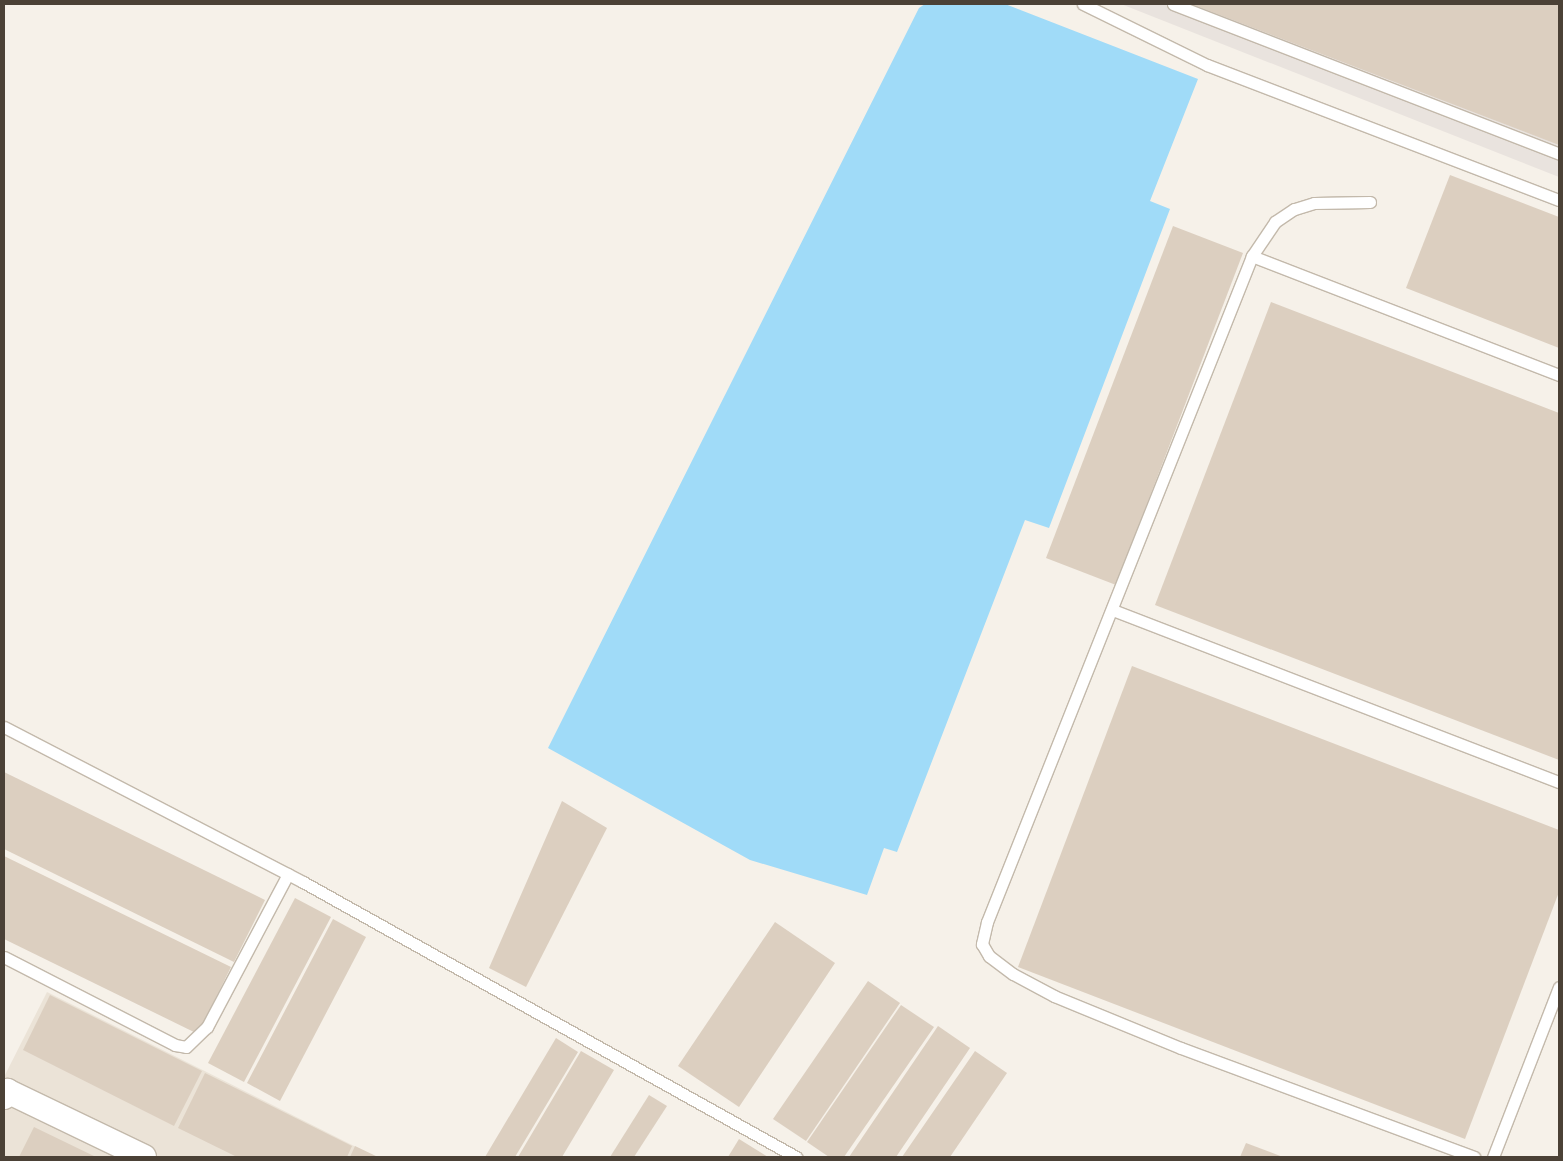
<!DOCTYPE html>
<style>
body{margin:0}
#map{position:relative;width:1563px;height:1161px;overflow:hidden;background:#f6f1e9;font-family:"Titillium Web",sans-serif}
div>[style]{position:absolute}
.residential>*{inset:0;background:#ebe3d7}
.industrial>*{inset:0;background:#e9e3de}
.water>*{inset:0;background:#a0dbf8}
.building>*{inset:0;background:#dccfc0}
.roads{filter:drop-shadow(1px 0 #c3b9ab) drop-shadow(-1px 0 #c3b9ab) drop-shadow(0 1px #c3b9ab) drop-shadow(0 -1px #c3b9ab)}
.lane>*{height:11px;margin:-5.5px;padding:0 5.5px;transform-origin:5.5px;border-radius:5.5px;background:#fff}
.street>*{height:24px;margin:-12px;padding:0 12px;transform-origin:12px;border-radius:12px;background:#fff}
span{translate:-50% -50%;white-space:nowrap;text-align:center;line-height:1.15;-webkit-text-stroke:4px #fff;paint-order:stroke}
.frame{position:absolute;inset:0;border:5px solid #4b4136;pointer-events:none}
</style>
<div id="map">
<div class="residential">
<i style="clip-path:polygon(47px 992px,376px 1157px,4px 1157px,4px 1077px)"></i>
</div>
<div class="industrial">
<i style="clip-path:polygon(1121px 4px,1559px 4px,1559px 177px)"></i>
</div>
<div class="water">
<i style="clip-path:polygon(925px 4px,1005px 4px,1198px 79px,1150px 201px,1170px 209px,1049px 528px,1025px 520px,897px 852px,884px 848px,867px 895px,750px 860px,548px 748px,919px 8px)"></i>
</div>
<div class="building">
<i style="clip-path:polygon(1191px 4px,1559px 4px,1559px 145px)"></i>
<i style="clip-path:polygon(1450px 175px,1559px 217px,1559px 348px,1406px 288px)"></i>
<i style="clip-path:polygon(1173px 226px,1243px 253px,1116px 585px,1046px 558px)"></i>
<i style="clip-path:polygon(1271px 302px,1559px 413px,1559px 760px,1155px 605px)"></i>
<i style="clip-path:polygon(1132px 666px,1559px 830px,1559px 892px,1465px 1139px,1018px 967px)"></i>
<i style="clip-path:polygon(4px 772px,265px 900px,234px 962px,4px 849px)"></i>
<i style="clip-path:polygon(562px 801px,607px 828px,526px 987px,489px 968px)"></i>
<i style="clip-path:polygon(4px 856px,231px 967px,198px 1034px,4px 939px)"></i>
<i style="clip-path:polygon(295px 898px,331px 917px,244px 1082px,208px 1063px)"></i>
<i style="clip-path:polygon(333px 919px,366px 937px,280px 1101px,247px 1083px)"></i>
<i style="clip-path:polygon(775px 922px,835px 963px,739px 1107px,678px 1066px)"></i>
<i style="clip-path:polygon(868px 981px,900px 1003px,806px 1141px,773px 1119px)"></i>
<i style="clip-path:polygon(50px 995px,202px 1071px,174px 1126px,23px 1050px)"></i>
<i style="clip-path:polygon(901px 1005px,934px 1027px,844px 1157px,829px 1157px,807px 1142px)"></i>
<i style="clip-path:polygon(938px 1026px,970px 1048px,896px 1157px,849px 1157px)"></i>
<i style="clip-path:polygon(556px 1038px,578px 1052px,515px 1157px,485px 1157px)"></i>
<i style="clip-path:polygon(581px 1051px,614px 1070px,562px 1157px,518px 1157px)"></i>
<i style="clip-path:polygon(975px 1051px,1007px 1073px,950px 1157px,902px 1157px)"></i>
<i style="clip-path:polygon(205px 1073px,352px 1146px,347px 1157px,237px 1157px,178px 1128px)"></i>
<i style="clip-path:polygon(649px 1095px,667px 1106px,634px 1157px,610px 1157px)"></i>
<i style="clip-path:polygon(34px 1127px,96px 1157px,19px 1157px)"></i>
<i style="clip-path:polygon(739px 1139px,768px 1157px,728px 1157px)"></i>
<i style="clip-path:polygon(1246px 1143px,1283px 1157px,1240px 1157px)"></i>
<i style="clip-path:polygon(355px 1146px,378px 1157px,350px 1157px)"></i>
</div>
<div class="roads">
<div class="lane">
<i style="left:1083px;top:4px;width:138px;rotate:26.2deg"></i>
<i style="left:1207px;top:65px;width:377px;rotate:21deg"></i>
<i style="left:1173px;top:4px;width:414px;rotate:21.2deg"></i>
<i style="left:1370px;top:202px;width:56px;rotate:179deg"></i>
<i style="left:1314px;top:203px;width:21px;rotate:163deg"></i>
<i style="left:1294px;top:209px;width:23px;rotate:146deg"></i>
<i style="left:1275px;top:222px;width:41px;rotate:124.1deg"></i>
<i style="left:1252px;top:256px;width:717px;rotate:111.7deg"></i>
<i style="left:987px;top:922px;width:23px;rotate:103deg"></i>
<i style="left:982px;top:944px;width:14px;rotate:60deg"></i>
<i style="left:989px;top:956px;width:30px;rotate:37deg"></i>
<i style="left:1013px;top:974px;width:47px;rotate:28.2deg"></i>
<i style="left:1054px;top:996px;width:137px;rotate:22.3deg"></i>
<i style="left:1181px;top:1048px;width:313px;rotate:20.4deg"></i>
<i style="left:1252px;top:256px;width:329px;rotate:21.2deg"></i>
<i style="left:1113px;top:610px;width:478px;rotate:21.1deg"></i>
<i style="left:4px;top:727px;width:337px;rotate:27.4deg"></i>
<i style="left:303px;top:882px;width:565px;rotate:29.15deg"></i>
<i style="left:4px;top:957px;width:192px;rotate:27.2deg"></i>
<i style="left:175px;top:1045px;width:11px;rotate:10deg"></i>
<i style="left:186px;top:1047px;width:29px;rotate:-44deg"></i>
<i style="left:207px;top:1027px;width:173px;rotate:-62.1deg"></i>
<i style="left:1493px;top:1157px;width:182px;rotate:-68.8deg"></i>
</div>
<div class="street">
<i style="left:4px;top:1097px;width:7px;rotate:-63deg"></i>
<i style="left:7px;top:1091px;width:152px;rotate:25.7deg"></i>
</div>
</div>
<div class="frame"></div>
</div>
